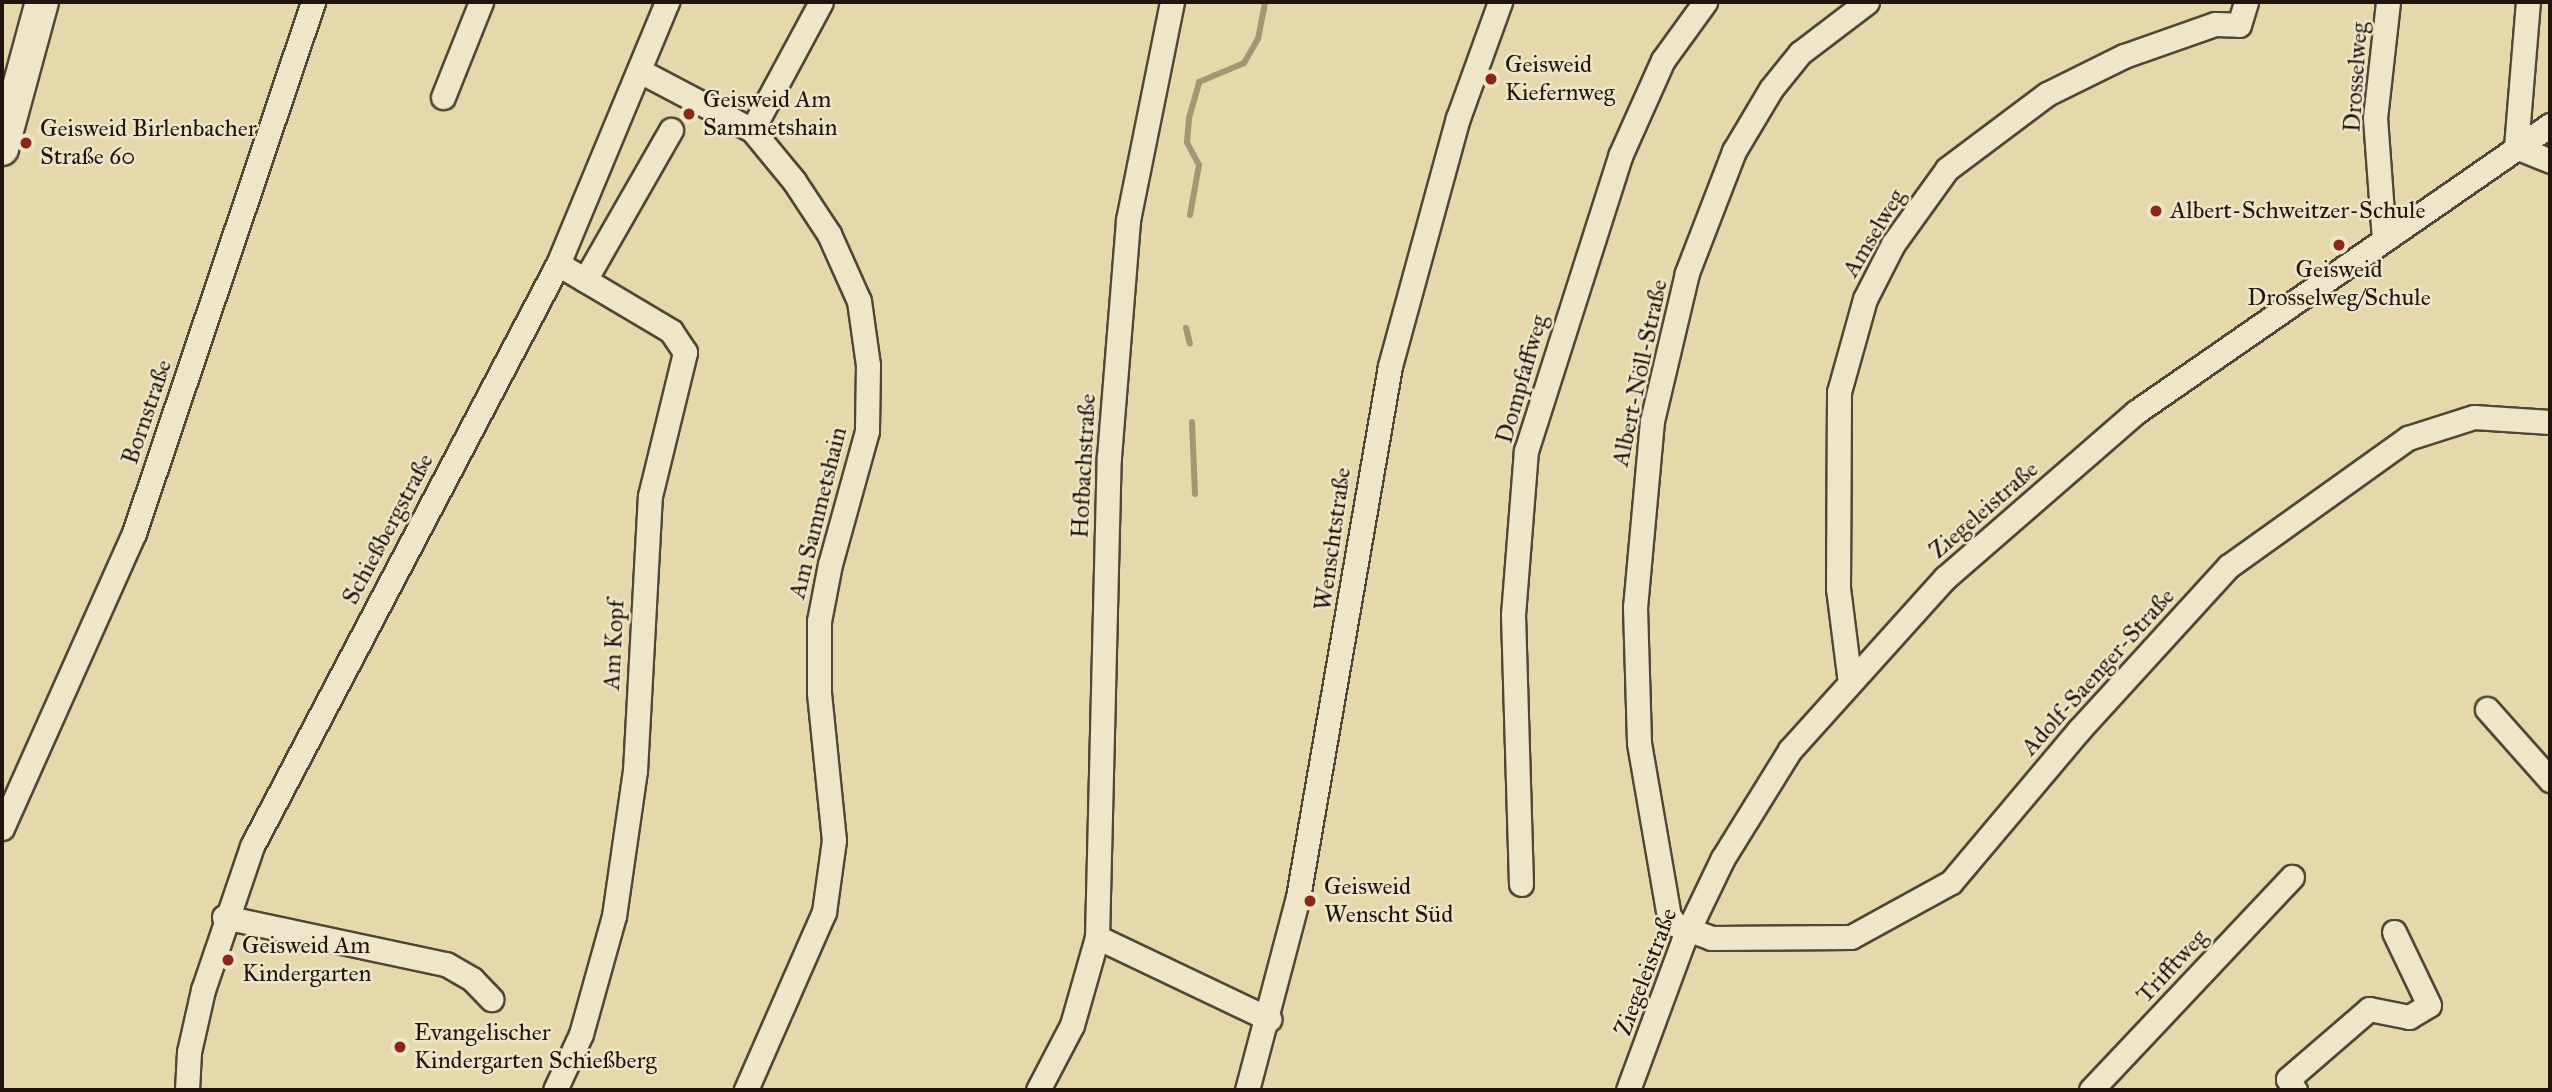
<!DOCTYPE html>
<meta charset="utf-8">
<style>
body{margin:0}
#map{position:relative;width:2552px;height:1092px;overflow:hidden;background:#e5d8aa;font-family:"IM FELL Great Primer",serif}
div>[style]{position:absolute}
.stream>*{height:6px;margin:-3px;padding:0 3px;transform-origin:3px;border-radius:3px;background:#a29675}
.roads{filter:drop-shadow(2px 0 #504635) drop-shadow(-2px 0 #504635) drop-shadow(0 2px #504635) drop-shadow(0 -2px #504635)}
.street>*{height:23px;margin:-11.5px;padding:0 11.5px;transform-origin:11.5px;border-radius:11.5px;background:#eee6c8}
.secondary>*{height:32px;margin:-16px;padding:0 16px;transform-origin:16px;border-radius:16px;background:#eee6c8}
.dots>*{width:19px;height:19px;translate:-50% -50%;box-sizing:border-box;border:4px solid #eee6c8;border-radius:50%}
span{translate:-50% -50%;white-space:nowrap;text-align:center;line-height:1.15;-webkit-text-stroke:5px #eee6c8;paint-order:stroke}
.poi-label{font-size:24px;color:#1f150e}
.left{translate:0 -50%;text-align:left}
.street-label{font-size:24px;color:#1f150e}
.frame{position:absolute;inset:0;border:4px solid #1f150e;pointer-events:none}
</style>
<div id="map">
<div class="stream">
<i style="left:1190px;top:215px;width:51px;rotate:-79.8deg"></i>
<i style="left:1199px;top:165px;width:26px;rotate:-118deg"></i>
<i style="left:1187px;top:142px;width:24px;rotate:-85deg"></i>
<i style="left:1189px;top:118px;width:37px;rotate:-74deg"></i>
<i style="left:1199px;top:82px;width:49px;rotate:-22.9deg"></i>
<i style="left:1244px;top:63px;width:28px;rotate:-60deg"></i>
<i style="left:1258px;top:39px;width:38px;rotate:-79deg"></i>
<i style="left:1186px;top:328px;width:16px;rotate:76deg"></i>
<i style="left:1192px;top:422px;width:72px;rotate:87.6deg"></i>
</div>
<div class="roads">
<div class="street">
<i style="left:1867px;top:2px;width:84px;rotate:142.7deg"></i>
<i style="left:1800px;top:53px;width:46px;rotate:128.9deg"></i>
<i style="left:1771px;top:89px;width:72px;rotate:120.8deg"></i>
<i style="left:1734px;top:151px;width:131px;rotate:111.1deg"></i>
<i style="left:1687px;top:273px;width:152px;rotate:103.3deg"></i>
<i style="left:1652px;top:421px;width:187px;rotate:95.2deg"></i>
<i style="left:1635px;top:607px;width:136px;rotate:88.3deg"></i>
<i style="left:1639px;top:743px;width:176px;rotate:80.2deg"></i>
<i style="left:1669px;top:916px;width:11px;rotate:52deg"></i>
<i style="left:1676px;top:925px;width:37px;rotate:20deg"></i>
<i style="left:1711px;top:938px;width:140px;rotate:-0.4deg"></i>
<i style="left:1851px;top:937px;width:114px;rotate:-28.8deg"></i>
<i style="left:1951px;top:882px;width:199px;rotate:-49.9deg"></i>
<i style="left:2079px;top:730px;width:222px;rotate:-47.6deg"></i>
<i style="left:2229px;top:566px;width:220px;rotate:-35.6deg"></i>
<i style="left:2408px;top:438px;width:69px;rotate:-17.7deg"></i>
<i style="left:2474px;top:417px;width:76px;rotate:3.8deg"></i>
<i style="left:640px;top:71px;width:127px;rotate:27.8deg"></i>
<i style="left:752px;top:130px;width:66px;rotate:50.5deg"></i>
<i style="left:794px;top:181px;width:64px;rotate:56.6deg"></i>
<i style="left:829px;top:234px;width:73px;rotate:65.9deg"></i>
<i style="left:859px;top:301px;width:65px;rotate:82deg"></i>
<i style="left:868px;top:365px;width:66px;rotate:90.9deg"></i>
<i style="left:867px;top:431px;width:138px;rotate:105.5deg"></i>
<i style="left:830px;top:564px;width:58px;rotate:100.9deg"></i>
<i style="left:819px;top:621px;width:72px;rotate:90deg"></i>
<i style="left:819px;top:693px;width:148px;rotate:84.2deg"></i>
<i style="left:834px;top:840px;width:73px;rotate:97.9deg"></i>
<i style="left:824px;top:912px;width:194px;rotate:113.7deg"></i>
<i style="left:443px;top:97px;width:102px;rotate:-68.2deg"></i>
<i style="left:752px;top:130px;width:145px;rotate:-61.7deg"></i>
<i style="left:2516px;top:147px;width:145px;rotate:-85.3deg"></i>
<i style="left:2516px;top:147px;width:37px;rotate:22deg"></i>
<i style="left:2384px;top:240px;width:122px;rotate:-94.2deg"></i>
<i style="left:2375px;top:118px;width:117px;rotate:-83.6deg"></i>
<i style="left:585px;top:280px;width:173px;rotate:-60.2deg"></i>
<i style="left:1850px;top:683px;width:96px;rotate:-97.2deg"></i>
<i style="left:1838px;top:588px;width:196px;rotate:-89.7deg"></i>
<i style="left:1839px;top:392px;width:97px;rotate:-74.4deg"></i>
<i style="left:1865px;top:299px;width:62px;rotate:-63deg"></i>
<i style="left:1893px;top:244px;width:92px;rotate:-54.2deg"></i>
<i style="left:1947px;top:169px;width:125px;rotate:-36.9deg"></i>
<i style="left:2047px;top:94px;width:86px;rotate:-26.3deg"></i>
<i style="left:2124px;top:56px;width:96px;rotate:-19.4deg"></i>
<i style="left:2215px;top:24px;width:24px;rotate:2deg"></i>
<i style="left:2239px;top:25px;width:24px;rotate:-73deg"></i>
<i style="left:2487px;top:709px;width:95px;rotate:48.4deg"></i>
<i style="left:2px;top:828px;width:323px;rotate:-65.9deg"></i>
<i style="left:134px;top:533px;width:560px;rotate:-71.37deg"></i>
<i style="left:1521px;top:884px;width:269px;rotate:-91.7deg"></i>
<i style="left:1513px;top:615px;width:165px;rotate:-85.5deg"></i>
<i style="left:1526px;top:451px;width:310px;rotate:-72.3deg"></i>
<i style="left:1620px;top:156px;width:105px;rotate:-65.9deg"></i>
<i style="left:1663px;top:60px;width:72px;rotate:-54.1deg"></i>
<i style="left:224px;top:917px;width:227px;rotate:12deg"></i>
<i style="left:446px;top:964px;width:30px;rotate:30deg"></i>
<i style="left:472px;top:979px;width:28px;rotate:46deg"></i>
<i style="left:1097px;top:937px;width:191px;rotate:25.5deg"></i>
<i style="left:187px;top:1090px;width:38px;rotate:-87deg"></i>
<i style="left:189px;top:1052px;width:64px;rotate:-77.3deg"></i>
<i style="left:203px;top:990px;width:152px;rotate:-71.2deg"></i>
<i style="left:252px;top:846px;width:658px;rotate:-62.27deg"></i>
<i style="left:558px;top:264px;width:284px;rotate:-67.4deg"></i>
<i style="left:555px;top:1090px;width:62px;rotate:-65.1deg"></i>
<i style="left:581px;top:1034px;width:123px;rotate:-74.4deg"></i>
<i style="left:614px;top:916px;width:147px;rotate:-81.8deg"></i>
<i style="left:635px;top:771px;width:275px;rotate:-86.9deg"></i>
<i style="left:650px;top:496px;width:148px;rotate:-76.3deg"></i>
<i style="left:685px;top:352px;width:25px;rotate:-124deg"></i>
<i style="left:671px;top:331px;width:131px;rotate:-149.3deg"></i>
<i style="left:1038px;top:1090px;width:73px;rotate:-62.4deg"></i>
<i style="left:1072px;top:1025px;width:91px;rotate:-74.1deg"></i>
<i style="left:1097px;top:937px;width:480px;rotate:-88.6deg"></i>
<i style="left:1109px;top:457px;width:238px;rotate:-85.4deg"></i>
<i style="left:1128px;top:220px;width:222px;rotate:-78.6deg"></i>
<i style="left:1247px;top:1090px;width:200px;rotate:-75.2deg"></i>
<i style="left:1298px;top:897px;width:539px;rotate:-80.17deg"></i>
<i style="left:1390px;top:366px;width:257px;rotate:-74.7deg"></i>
<i style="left:1458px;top:118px;width:123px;rotate:-70.1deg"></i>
<i style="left:1628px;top:1090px;width:159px;rotate:-69.7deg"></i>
<i style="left:1683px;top:941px;width:92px;rotate:-64.3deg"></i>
<i style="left:1723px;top:858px;width:127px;rotate:-58.2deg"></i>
<i style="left:1790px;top:750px;width:232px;rotate:-48deg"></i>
<i style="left:1945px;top:578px;width:253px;rotate:-41deg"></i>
<i style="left:2136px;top:412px;width:504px;rotate:-34.73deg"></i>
<i style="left:2091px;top:1090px;width:293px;rotate:-46.7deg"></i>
<i style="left:2295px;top:1090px;width:13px;rotate:-122deg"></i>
<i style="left:2288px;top:1079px;width:107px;rotate:-40.8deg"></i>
<i style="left:2369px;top:1009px;width:41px;rotate:11.3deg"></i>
<i style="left:2409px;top:1017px;width:23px;rotate:-31deg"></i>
<i style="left:2429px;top:1005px;width:81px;rotate:-115.6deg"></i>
</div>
<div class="secondary">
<i style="left:2px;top:149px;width:152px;rotate:-74.8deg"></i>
</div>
</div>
<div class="dots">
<i style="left:1491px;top:79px;background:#8f2418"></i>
<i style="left:689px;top:114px;background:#8f2418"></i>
<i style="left:26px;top:143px;background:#8f2418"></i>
<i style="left:2156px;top:211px;background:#8f2418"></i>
<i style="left:2339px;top:245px;background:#8f2418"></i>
<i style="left:1310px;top:901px;background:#8f2418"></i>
<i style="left:228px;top:960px;background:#8f2418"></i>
<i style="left:400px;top:1047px;background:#8f2418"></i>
</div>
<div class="poi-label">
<span class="left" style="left:1505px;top:79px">Geisweid<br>Kiefernweg</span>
<span class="left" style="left:703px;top:114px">Geisweid Am<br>Sammetshain</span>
<span class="left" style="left:40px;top:143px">Geisweid Birlenbacher<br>Straße 60</span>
<span class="left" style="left:2170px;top:211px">Albert-Schweitzer-Schule</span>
<span style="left:2339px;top:284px">Geisweid<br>Drosselweg/Schule</span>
<span class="left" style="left:1324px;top:901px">Geisweid<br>Wenscht Süd</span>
<span class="left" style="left:242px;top:960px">Geisweid Am<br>Kindergarten</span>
<span class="left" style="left:414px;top:1047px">Evangelischer<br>Kindergarten Schießberg</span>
</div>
<div class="street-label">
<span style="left:2356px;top:77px;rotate:-86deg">Drosselweg</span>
<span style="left:1874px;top:233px;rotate:-59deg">Amselweg</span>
<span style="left:1640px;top:373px;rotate:-78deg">Albert-Nöll-Straße</span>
<span style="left:1522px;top:379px;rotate:-74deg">Dompfaffweg</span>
<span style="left:147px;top:412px;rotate:-71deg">Bornstraße</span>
<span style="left:1084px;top:466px;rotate:-87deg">Hofbachstraße</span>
<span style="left:1984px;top:510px;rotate:-41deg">Ziegeleistraße</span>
<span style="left:818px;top:513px;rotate:-76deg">Am Sammetshain</span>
<span style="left:388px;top:529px;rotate:-62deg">Schießbergstraße</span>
<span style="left:1333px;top:539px;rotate:-82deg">Wenschtstraße</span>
<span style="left:614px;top:645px;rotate:-87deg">Am Kopf</span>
<span style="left:2098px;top:672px;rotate:-48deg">Adolf-Saenger-Straße</span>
<span style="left:2172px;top:966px;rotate:-47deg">Trifftweg</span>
<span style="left:1646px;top:972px;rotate:-69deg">Ziegeleistraße</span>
</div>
<div class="frame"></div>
</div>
